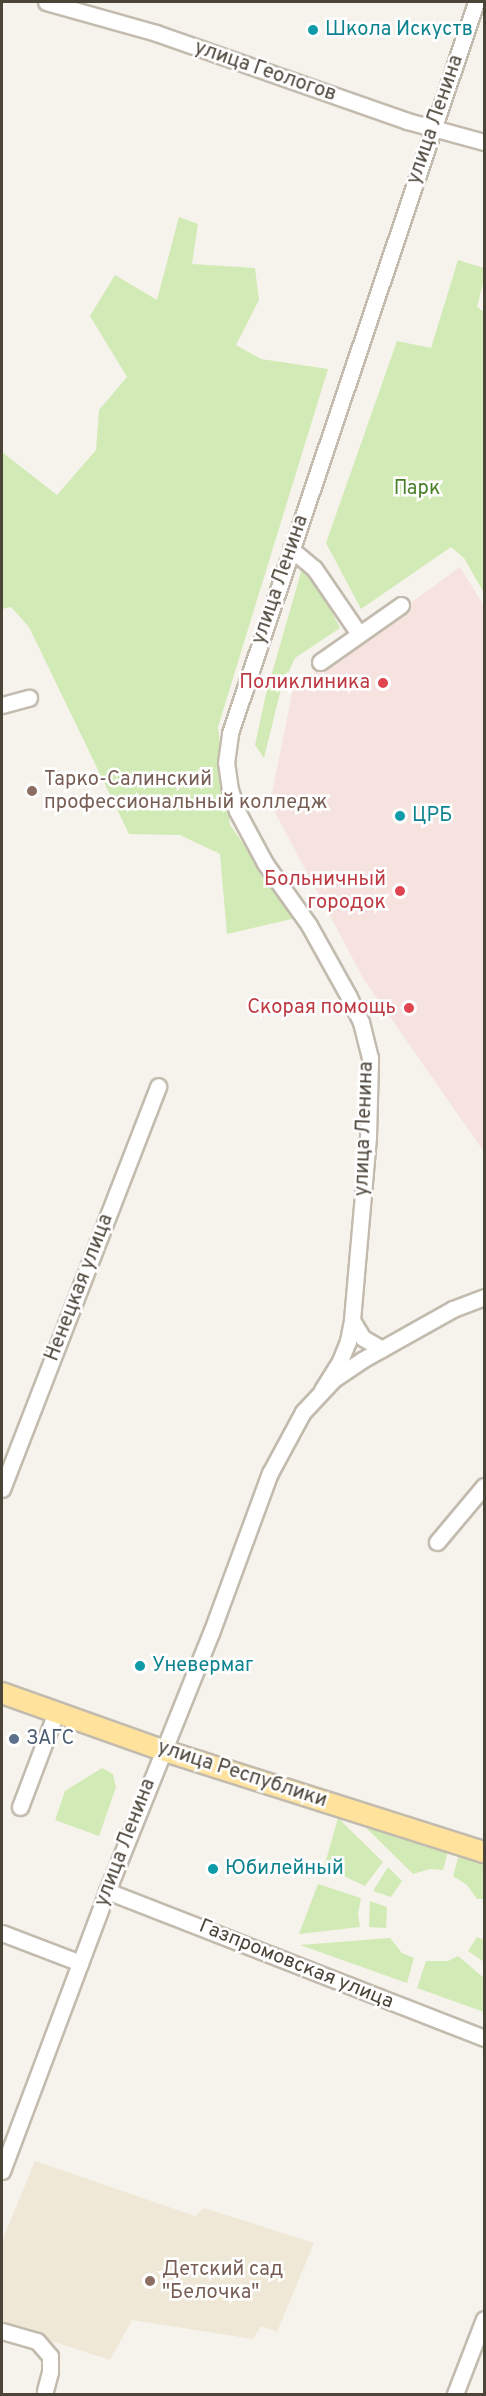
<!DOCTYPE html>
<meta charset="utf-8">
<style>
body{margin:0}
#map{position:relative;width:486px;height:2396px;overflow:hidden;background:#f6f3ec;font-family:Overpass,sans-serif}
div>[style]{position:absolute}
.education>*{inset:0;background:#efe8d6}
.medical>*{inset:0;background:#f6e3e0}
.green>*{inset:0;background:#d2eab5}
.roads{filter:drop-shadow(2px 0 #c2bbae) drop-shadow(-2px 0 #c2bbae) drop-shadow(0 2px #c2bbae) drop-shadow(0 -2px #c2bbae)}
.minor>*{height:15px;margin:-7.5px;padding:0 7.5px;transform-origin:7.5px;border-radius:7.5px;background:#fff}
.major>*{height:20px;margin:-10px;padding:0 10px;transform-origin:10px;border-radius:10px;background:#ffe39c}
.dots>*{width:16px;height:16px;translate:-50% -50%;box-sizing:border-box;border:3px solid #fff;border-radius:50%}
span{translate:-50% -50%;white-space:nowrap;text-align:center;line-height:1.15;-webkit-text-stroke:5px #fff;paint-order:stroke}
.culture-label{font-size:20px;color:#0d838f}
.left{translate:0 -50%;text-align:left}
.street-label{font-size:20px;color:#4b4439}
.park-label{font-size:20px;color:#4a7f2a}
.health-label{font-size:20px;color:#be3a42}
.right{translate:-100% -50%;text-align:right}
.education-label{font-size:20px;color:#785e54}
.service-label{font-size:20px;color:#4e5e75}
.frame{position:absolute;inset:0;border:3px solid #4b4439;pointer-events:none}
</style>
<div id="map">
<div class="education">
<i style="clip-path:polygon(35px 2161px,195px 2216px,204px 2208px,314px 2243px,277px 2332px,261px 2326px,253px 2339px,132px 2320px,110px 2360px,2px 2325px,2px 2241px)"></i>
</div>
<div class="medical">
<i style="clip-path:polygon(460px 567px,484px 606px,484px 1152px,363px 978px,270px 803px,293px 689px)"></i>
</div>
<div class="green">
<i style="clip-path:polygon(179px 217px,198px 224px,192px 264px,255px 268px,259px 300px,236px 345px,261px 359px,328px 369px,218px 727px,230px 825px,296px 918px,227px 934px,220px 854px,180px 835px,129px 834px,29px 627px,11px 607px,2px 609px,2px 452px,57px 495px,96px 450px,99px 410px,127px 377px,90px 316px,115px 275px,157px 300px)"></i>
<i style="clip-path:polygon(458px 260px,484px 268px,484px 279px,477px 307px,484px 312px,484px 593px,464px 558px,451px 547px,361px 609px,326px 543px,397px 341px,431px 348px)"></i>
<i style="clip-path:polygon(305px 558px,340px 628px,295px 658px,281px 689px,264px 758px,255px 745px,266px 694px)"></i>
<i style="clip-path:polygon(102px 1768px,113px 1774px,116px 1787px,99px 1836px,55px 1820px,65px 1791px)"></i>
<i style="clip-path:polygon(353px 1815px,449px 1848px,443px 1870px,430px 1869px,413px 1874px)"></i>
<i style="clip-path:polygon(338px 1818px,383px 1862px,365px 1886px,324px 1867px)"></i>
<i style="clip-path:polygon(460px 1851px,484px 1859px,484px 1899px,477px 1899px,467px 1885px,453px 1876px)"></i>
<i style="clip-path:polygon(388px 1867px,402px 1881px,391px 1897px,373px 1891px)"></i>
<i style="clip-path:polygon(318px 1884px,361px 1898px,358px 1914px,360px 1927px,299px 1934px)"></i>
<i style="clip-path:polygon(370px 1901px,387px 1907px,386px 1928px,369px 1927px)"></i>
<i style="clip-path:polygon(477px 1937px,484px 1940px,484px 1962px,468px 1951px)"></i>
<i style="clip-path:polygon(390px 1938px,402px 1953px,414px 1958px,407px 1983px,300px 1945px)"></i>
<i style="clip-path:polygon(458px 1956px,484px 1978px,484px 2012px,417px 1988px,426px 1961px,448px 1961px)"></i>
</div>
<div class="roads">
<div class="minor">
<i style="left:46px;top:2px;width:114px;rotate:15.7deg"></i>
<i style="left:156px;top:33px;width:266px;rotate:19.3deg"></i>
<i style="left:407px;top:121px;width:80px;rotate:15.3deg"></i>
<i style="left:291px;top:549px;width:30px;rotate:40deg"></i>
<i style="left:314px;top:568px;width:80px;rotate:55.7deg"></i>
<i style="left:320px;top:662px;width:99px;rotate:-35.1deg"></i>
<i style="left:2px;top:705px;width:28px;rotate:-15deg"></i>
<i style="left:352px;top:1320px;width:21px;rotate:59deg"></i>
<i style="left:363px;top:1338px;width:22px;rotate:30deg"></i>
<i style="left:322px;top:1390px;width:34px;rotate:-58deg"></i>
<i style="left:340px;top:1361px;width:22px;rotate:-68deg"></i>
<i style="left:348px;top:1341px;width:21px;rotate:-79deg"></i>
<i style="left:352px;top:1320px;width:184px;rotate:-85deg"></i>
<i style="left:368px;top:1137px;width:79px;rotate:-88.5deg"></i>
<i style="left:370px;top:1058px;width:37px;rotate:-104deg"></i>
<i style="left:361px;top:1022px;width:28px;rotate:-116deg"></i>
<i style="left:349px;top:997px;width:82px;rotate:-119.1deg"></i>
<i style="left:309px;top:925px;width:76px;rotate:-125.4deg"></i>
<i style="left:265px;top:863px;width:59px;rotate:-118.3deg"></i>
<i style="left:237px;top:811px;width:22px;rotate:-108deg"></i>
<i style="left:230px;top:790px;width:27px;rotate:-98deg"></i>
<i style="left:226px;top:763px;width:30px;rotate:-82deg"></i>
<i style="left:230px;top:733px;width:771px;rotate:-71.4deg"></i>
<i style="left:2px;top:1489px;width:432px;rotate:-68.8deg"></i>
<i style="left:437px;top:1542px;width:73px;rotate:-50deg"></i>
<i style="left:20px;top:1807px;width:102px;rotate:-69.2deg"></i>
<i style="left:107px;top:1891px;width:405px;rotate:21.3deg"></i>
<i style="left:2px;top:1933px;width:84px;rotate:21deg"></i>
<i style="left:2px;top:2171px;width:312px;rotate:-69.4deg"></i>
<i style="left:112px;top:1879px;width:265px;rotate:-68.1deg"></i>
<i style="left:211px;top:1633px;width:171px;rotate:-69.8deg"></i>
<i style="left:270px;top:1473px;width:69px;rotate:-61.6deg"></i>
<i style="left:303px;top:1412px;width:45px;rotate:-46.8deg"></i>
<i style="left:334px;top:1379px;width:34px;rotate:-34deg"></i>
<i style="left:362px;top:1360px;width:104px;rotate:-29.3deg"></i>
<i style="left:453px;top:1309px;width:33px;rotate:-21deg"></i>
<i style="left:2px;top:2331px;width:36px;rotate:16deg"></i>
<i style="left:37px;top:2341px;width:20px;rotate:49deg"></i>
<i style="left:50px;top:2356px;width:16px;rotate:90deg"></i>
<i style="left:50px;top:2372px;width:20px;rotate:105deg"></i>
<i style="left:455px;top:2394px;width:80px;rotate:-68.9deg"></i>
</div>
<div class="major">
<i style="left:2px;top:1693px;width:170px;rotate:19.6deg"></i>
<i style="left:162px;top:1750px;width:338px;rotate:17.6deg"></i>
</div>
</div>
<div class="dots">
<i style="left:313px;top:30px;background:#0f9aa8"></i>
<i style="left:383px;top:683px;background:#e0444e"></i>
<i style="left:32px;top:791px;background:#8d6e63"></i>
<i style="left:400px;top:816px;background:#0f9aa8"></i>
<i style="left:400px;top:891px;background:#e0444e"></i>
<i style="left:409px;top:1008px;background:#e0444e"></i>
<i style="left:140px;top:1666px;background:#0f9aa8"></i>
<i style="left:14px;top:1739px;background:#5c6f8a"></i>
<i style="left:213px;top:1869px;background:#0f9aa8"></i>
<i style="left:150px;top:2281px;background:#8d6e63"></i>
</div>
<div class="culture-label">
<span class="left" style="left:325px;top:30px">Школа Искуств</span>
<span class="left" style="left:412px;top:816px">ЦРБ</span>
<span class="left" style="left:152px;top:1666px">Уневермаг</span>
<span class="left" style="left:225px;top:1869px">Юбилейный</span>
</div>
<div class="street-label">
<span style="left:265px;top:72px;rotate:19deg">улица Геологов</span>
<span style="left:436px;top:120px;rotate:-71deg">улица Ленина</span>
<span style="left:281px;top:580px;rotate:-71deg">улица Ленина</span>
<span style="left:365px;top:1129px;rotate:-88deg">улица Ленина</span>
<span style="left:80px;top:1288px;rotate:-69deg">Ненецкая улица</span>
<span style="left:242px;top:1775px;rotate:18deg">улица Республики</span>
<span style="left:126px;top:1843px;rotate:-69deg">улица Ленина</span>
<span style="left:296px;top:1965px;rotate:22deg">Газпромовская улица</span>
</div>
<div class="park-label">
<span style="left:417px;top:489px">Парк</span>
</div>
<div class="health-label">
<span class="right" style="left:370px;top:683px">Поликлиника</span>
<span class="right" style="left:386px;top:892px">Больничный<br>городок</span>
<span class="right" style="left:396px;top:1008px">Скорая помощь</span>
</div>
<div class="education-label">
<span class="left" style="left:44px;top:792px">Тарко-Салинский<br>профессиональный колледж</span>
<span class="left" style="left:162px;top:2282px">Детский сад<br>"Белочка"</span>
</div>
<div class="service-label">
<span class="left" style="left:26px;top:1739px">ЗАГС</span>
</div>
<div class="frame"></div>
</div>
